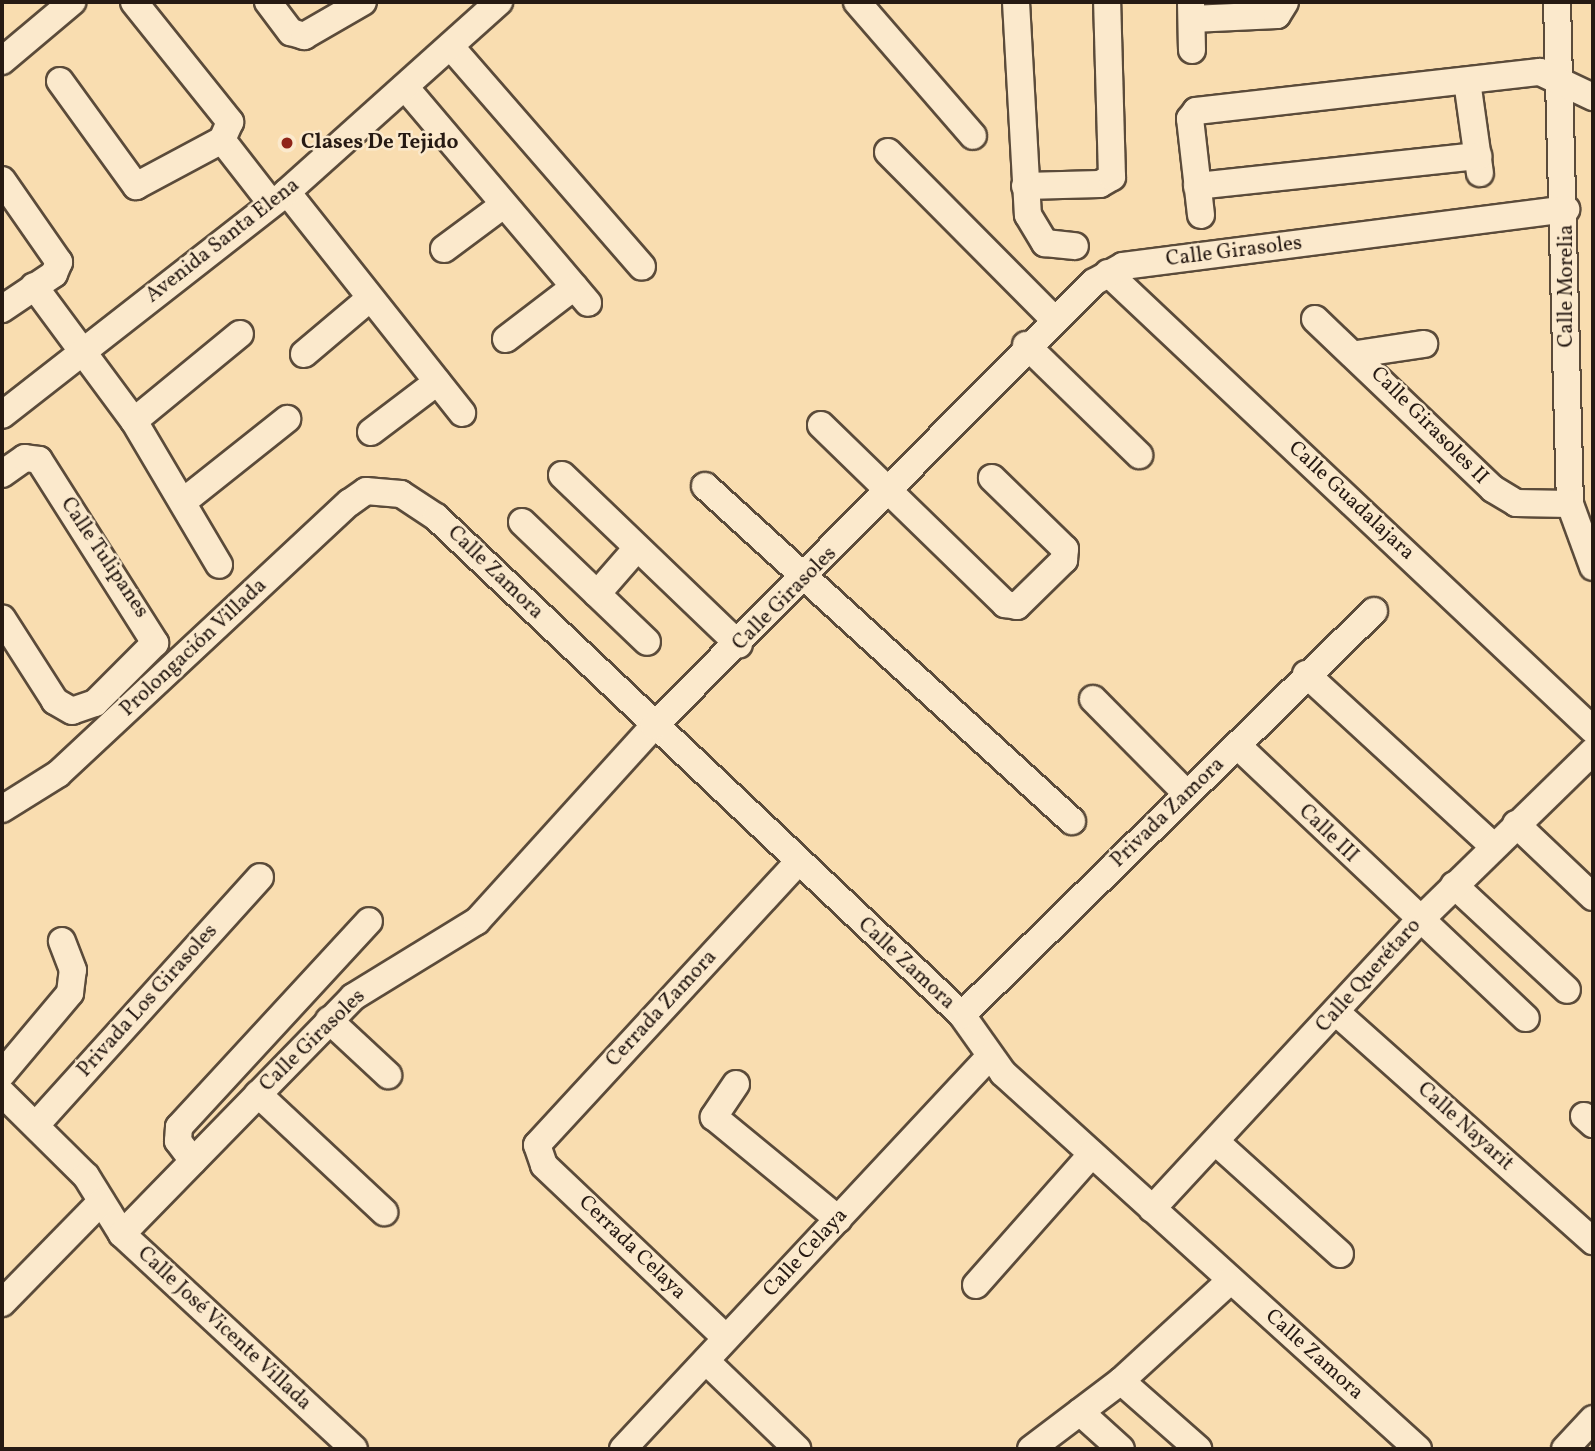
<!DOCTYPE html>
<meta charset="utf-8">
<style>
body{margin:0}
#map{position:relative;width:1595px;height:1451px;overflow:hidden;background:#f9ddb0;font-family:Vollkorn,serif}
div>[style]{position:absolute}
.roads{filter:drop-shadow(2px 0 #5b4b3a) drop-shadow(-2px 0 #5b4b3a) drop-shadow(0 2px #5b4b3a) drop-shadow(0 -2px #5b4b3a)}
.minor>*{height:26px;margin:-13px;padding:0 13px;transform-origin:13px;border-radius:13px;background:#fbe9cc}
.dots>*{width:19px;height:19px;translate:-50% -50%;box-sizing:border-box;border:4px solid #fbe9cc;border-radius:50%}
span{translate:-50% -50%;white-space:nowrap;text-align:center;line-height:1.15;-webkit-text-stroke:5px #fbe9cc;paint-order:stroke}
.poi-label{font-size:21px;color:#261a13;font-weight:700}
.left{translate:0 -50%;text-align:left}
.street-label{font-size:21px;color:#261a13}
.frame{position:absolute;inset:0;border:4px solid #261a13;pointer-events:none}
</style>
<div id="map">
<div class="roads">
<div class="minor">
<i style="left:134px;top:2px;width:154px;rotate:51.3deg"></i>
<i style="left:230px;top:122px;width:20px;rotate:114deg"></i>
<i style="left:222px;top:140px;width:80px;rotate:52.1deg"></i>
<i style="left:268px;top:2px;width:38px;rotate:53deg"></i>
<i style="left:291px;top:32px;width:14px;rotate:17deg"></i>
<i style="left:304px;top:36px;width:68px;rotate:-30deg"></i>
<i style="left:857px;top:2px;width:177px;rotate:49.1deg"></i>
<i style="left:1016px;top:2px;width:213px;rotate:86.8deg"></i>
<i style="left:1028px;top:215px;width:33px;rotate:59deg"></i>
<i style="left:1045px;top:243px;width:30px;rotate:6deg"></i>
<i style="left:1557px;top:2px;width:502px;rotate:88.52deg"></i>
<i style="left:1570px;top:504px;width:67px;rotate:69.9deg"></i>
<i style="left:1191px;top:3px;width:47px;rotate:88.8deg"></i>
<i style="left:1192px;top:19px;width:85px;rotate:-2.7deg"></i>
<i style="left:1277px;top:15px;width:15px;rotate:-58deg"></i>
<i style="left:451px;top:47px;width:291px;rotate:49deg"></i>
<i style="left:2px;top:61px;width:92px;rotate:-40.1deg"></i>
<i style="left:60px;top:81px;width:130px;rotate:54.1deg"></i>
<i style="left:136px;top:186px;width:98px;rotate:-28.1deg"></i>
<i style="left:1467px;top:81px;width:93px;rotate:82deg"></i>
<i style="left:405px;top:87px;width:283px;rotate:49.7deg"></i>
<i style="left:888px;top:152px;width:234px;rotate:45.2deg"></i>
<i style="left:2px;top:180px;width:100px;rotate:55.2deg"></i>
<i style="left:59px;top:262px;width:13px;rotate:113deg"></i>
<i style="left:54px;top:274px;width:63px;rotate:146.1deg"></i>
<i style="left:1025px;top:186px;width:75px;rotate:-1.5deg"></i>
<i style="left:1100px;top:184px;width:14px;rotate:-30deg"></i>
<i style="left:1112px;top:177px;width:175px;rotate:-91.6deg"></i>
<i style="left:1197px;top:186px;width:283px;rotate:-6.1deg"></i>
<i style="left:287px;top:192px;width:282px;rotate:51.6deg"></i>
<i style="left:1201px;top:215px;width:97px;rotate:-96.5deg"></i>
<i style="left:1190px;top:119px;width:10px;rotate:-53deg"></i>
<i style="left:1196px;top:111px;width:346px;rotate:-6.5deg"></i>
<i style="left:1540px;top:72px;width:59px;rotate:25.3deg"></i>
<i style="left:444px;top:249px;width:72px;rotate:-36.6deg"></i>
<i style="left:1108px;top:273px;width:666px;rotate:43.3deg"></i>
<i style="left:34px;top:286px;width:168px;rotate:53.5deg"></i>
<i style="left:134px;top:421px;width:167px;rotate:59.4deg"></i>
<i style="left:1315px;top:319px;width:246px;rotate:43.7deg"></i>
<i style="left:1493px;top:489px;width:27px;rotate:31deg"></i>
<i style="left:1516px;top:503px;width:54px;rotate:1.1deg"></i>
<i style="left:506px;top:339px;width:86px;rotate:-37.4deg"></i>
<i style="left:1026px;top:345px;width:158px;rotate:44.2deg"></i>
<i style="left:304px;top:354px;width:85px;rotate:-40.2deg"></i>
<i style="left:1357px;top:354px;width:68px;rotate:-8.5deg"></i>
<i style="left:2px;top:415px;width:362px;rotate:-38deg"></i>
<i style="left:287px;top:192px;width:285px;rotate:-41.9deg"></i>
<i style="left:134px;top:421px;width:137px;rotate:-39.4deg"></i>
<i style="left:821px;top:425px;width:257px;rotate:44.2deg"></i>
<i style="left:1005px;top:604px;width:12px;rotate:9deg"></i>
<i style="left:1017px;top:606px;width:66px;rotate:-44.4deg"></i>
<i style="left:1064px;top:560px;width:11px;rotate:-85deg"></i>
<i style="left:1065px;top:549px;width:102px;rotate:-135.8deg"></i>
<i style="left:371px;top:432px;width:83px;rotate:-37.1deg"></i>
<i style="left:2px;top:474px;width:28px;rotate:-35deg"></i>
<i style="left:25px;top:458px;width:14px;rotate:8deg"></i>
<i style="left:39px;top:460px;width:217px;rotate:57.6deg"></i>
<i style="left:155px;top:643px;width:85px;rotate:135deg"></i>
<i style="left:95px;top:703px;width:24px;rotate:161deg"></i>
<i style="left:72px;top:711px;width:20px;rotate:-150deg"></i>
<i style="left:55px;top:701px;width:98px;rotate:-122.6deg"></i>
<i style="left:562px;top:475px;width:245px;rotate:43.8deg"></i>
<i style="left:705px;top:486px;width:497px;rotate:42.4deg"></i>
<i style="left:184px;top:501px;width:132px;rotate:-38.5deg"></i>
<i style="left:522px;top:522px;width:173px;rotate:43.8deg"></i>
<i style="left:597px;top:594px;width:61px;rotate:-49deg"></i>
<i style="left:1306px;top:674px;width:254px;rotate:42.6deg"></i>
<i style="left:1093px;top:699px;width:132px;rotate:45.3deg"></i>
<i style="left:1238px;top:746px;width:396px;rotate:43.4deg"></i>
<i style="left:2px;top:809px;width:66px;rotate:-32deg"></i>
<i style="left:58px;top:774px;width:398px;rotate:-43deg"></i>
<i style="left:349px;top:503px;width:21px;rotate:-35deg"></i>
<i style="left:366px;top:491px;width:35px;rotate:5deg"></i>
<i style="left:401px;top:494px;width:42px;rotate:33.3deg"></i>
<i style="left:436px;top:517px;width:724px;rotate:43.43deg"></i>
<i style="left:962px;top:1015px;width:71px;rotate:54.7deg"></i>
<i style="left:1003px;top:1073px;width:560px;rotate:42.18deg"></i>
<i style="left:1516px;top:824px;width:106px;rotate:43.5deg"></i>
<i style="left:1454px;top:885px;width:154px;rotate:42.9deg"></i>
<i style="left:1337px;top:1013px;width:343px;rotate:41.7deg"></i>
<i style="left:962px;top:1015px;width:577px;rotate:-44.44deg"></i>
<i style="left:329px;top:1020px;width:81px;rotate:43deg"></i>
<i style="left:2px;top:1074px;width:106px;rotate:-50deg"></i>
<i style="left:70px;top:993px;width:23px;rotate:-83deg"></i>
<i style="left:73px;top:970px;width:31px;rotate:-111deg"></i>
<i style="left:736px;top:1084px;width:40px;rotate:124deg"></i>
<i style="left:714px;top:1117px;width:161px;rotate:39.4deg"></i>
<i style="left:2px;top:1093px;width:118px;rotate:44.7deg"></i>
<i style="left:86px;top:1176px;width:68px;rotate:58.2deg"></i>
<i style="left:122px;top:1234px;width:316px;rotate:42.8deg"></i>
<i style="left:258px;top:1094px;width:173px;rotate:43.1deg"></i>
<i style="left:1584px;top:1116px;width:12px;rotate:42deg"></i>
<i style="left:36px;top:1125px;width:334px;rotate:-47.9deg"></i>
<i style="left:1216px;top:1142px;width:167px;rotate:42.1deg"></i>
<i style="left:193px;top:1161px;width:25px;rotate:-127deg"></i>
<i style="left:178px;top:1141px;width:14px;rotate:-86deg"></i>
<i style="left:179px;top:1127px;width:280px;rotate:-47.3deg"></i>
<i style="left:1152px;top:1209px;width:391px;rotate:-47.2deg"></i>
<i style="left:1418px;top:922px;width:245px;rotate:-44.3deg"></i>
<i style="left:122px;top:1234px;width:331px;rotate:-45.7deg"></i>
<i style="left:353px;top:997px;width:145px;rotate:-31.5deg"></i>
<i style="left:477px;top:921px;width:263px;rotate:-47.8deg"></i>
<i style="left:654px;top:726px;width:625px;rotate:-45.26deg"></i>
<i style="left:1094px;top:282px;width:33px;rotate:-29deg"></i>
<i style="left:1123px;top:266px;width:447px;rotate:-7.3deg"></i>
<i style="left:976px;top:1285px;width:175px;rotate:-48.5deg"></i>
<i style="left:2px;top:1303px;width:140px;rotate:-45.6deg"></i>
<i style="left:726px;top:1338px;width:251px;rotate:-136.5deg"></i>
<i style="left:544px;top:1165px;width:21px;rotate:-109deg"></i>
<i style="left:537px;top:1145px;width:384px;rotate:-47.3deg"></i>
<i style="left:706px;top:1361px;width:127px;rotate:44deg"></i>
<i style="left:1121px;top:1381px;width:103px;rotate:41.4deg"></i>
<i style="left:1080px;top:1412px;width:55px;rotate:42.1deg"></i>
<i style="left:623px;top:1449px;width:536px;rotate:-46.96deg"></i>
<i style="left:1031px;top:1449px;width:113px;rotate:-37.1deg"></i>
<i style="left:1121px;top:1381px;width:149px;rotate:-42.6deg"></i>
<i style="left:1565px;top:1449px;width:41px;rotate:-47deg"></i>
</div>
</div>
<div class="dots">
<i style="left:287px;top:143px;background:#8f2418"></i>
</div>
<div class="poi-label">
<span class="left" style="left:301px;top:143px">Clases De Tejido</span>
</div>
<div class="street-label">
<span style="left:223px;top:241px;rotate:-38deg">Avenida Santa Elena</span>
<span style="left:1234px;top:252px;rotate:-7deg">Calle Girasoles</span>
<span style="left:1567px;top:286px;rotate:-90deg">Calle Morelia</span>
<span style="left:1429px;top:426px;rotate:45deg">Calle Girasoles II</span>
<span style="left:1351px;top:501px;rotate:43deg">Calle Guadalajara</span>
<span style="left:104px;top:558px;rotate:56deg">Calle Tulipanes</span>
<span style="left:495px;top:573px;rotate:44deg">Calle Zamora</span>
<span style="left:785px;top:599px;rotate:-45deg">Calle Girasoles</span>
<span style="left:194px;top:648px;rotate:-43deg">Prolongación Villada</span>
<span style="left:1168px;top:813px;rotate:-44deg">Privada Zamora</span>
<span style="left:1328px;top:834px;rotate:44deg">Calle III</span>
<span style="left:906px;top:964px;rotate:43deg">Calle Zamora</span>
<span style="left:1369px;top:976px;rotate:-48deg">Calle Querétaro</span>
<span style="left:148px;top:1001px;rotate:-48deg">Privada Los Girasoles</span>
<span style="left:662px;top:1009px;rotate:-47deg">Cerrada Zamora</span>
<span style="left:313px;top:1041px;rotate:-44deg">Calle Girasoles</span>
<span style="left:1465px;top:1127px;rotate:42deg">Calle Nayarit</span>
<span style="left:632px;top:1248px;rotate:44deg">Cerrada Celaya</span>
<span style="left:806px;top:1253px;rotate:-47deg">Calle Celaya</span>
<span style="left:224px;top:1329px;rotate:43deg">Calle José Vicente Villada</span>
<span style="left:1314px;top:1355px;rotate:42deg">Calle Zamora</span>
</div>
<div class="frame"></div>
</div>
